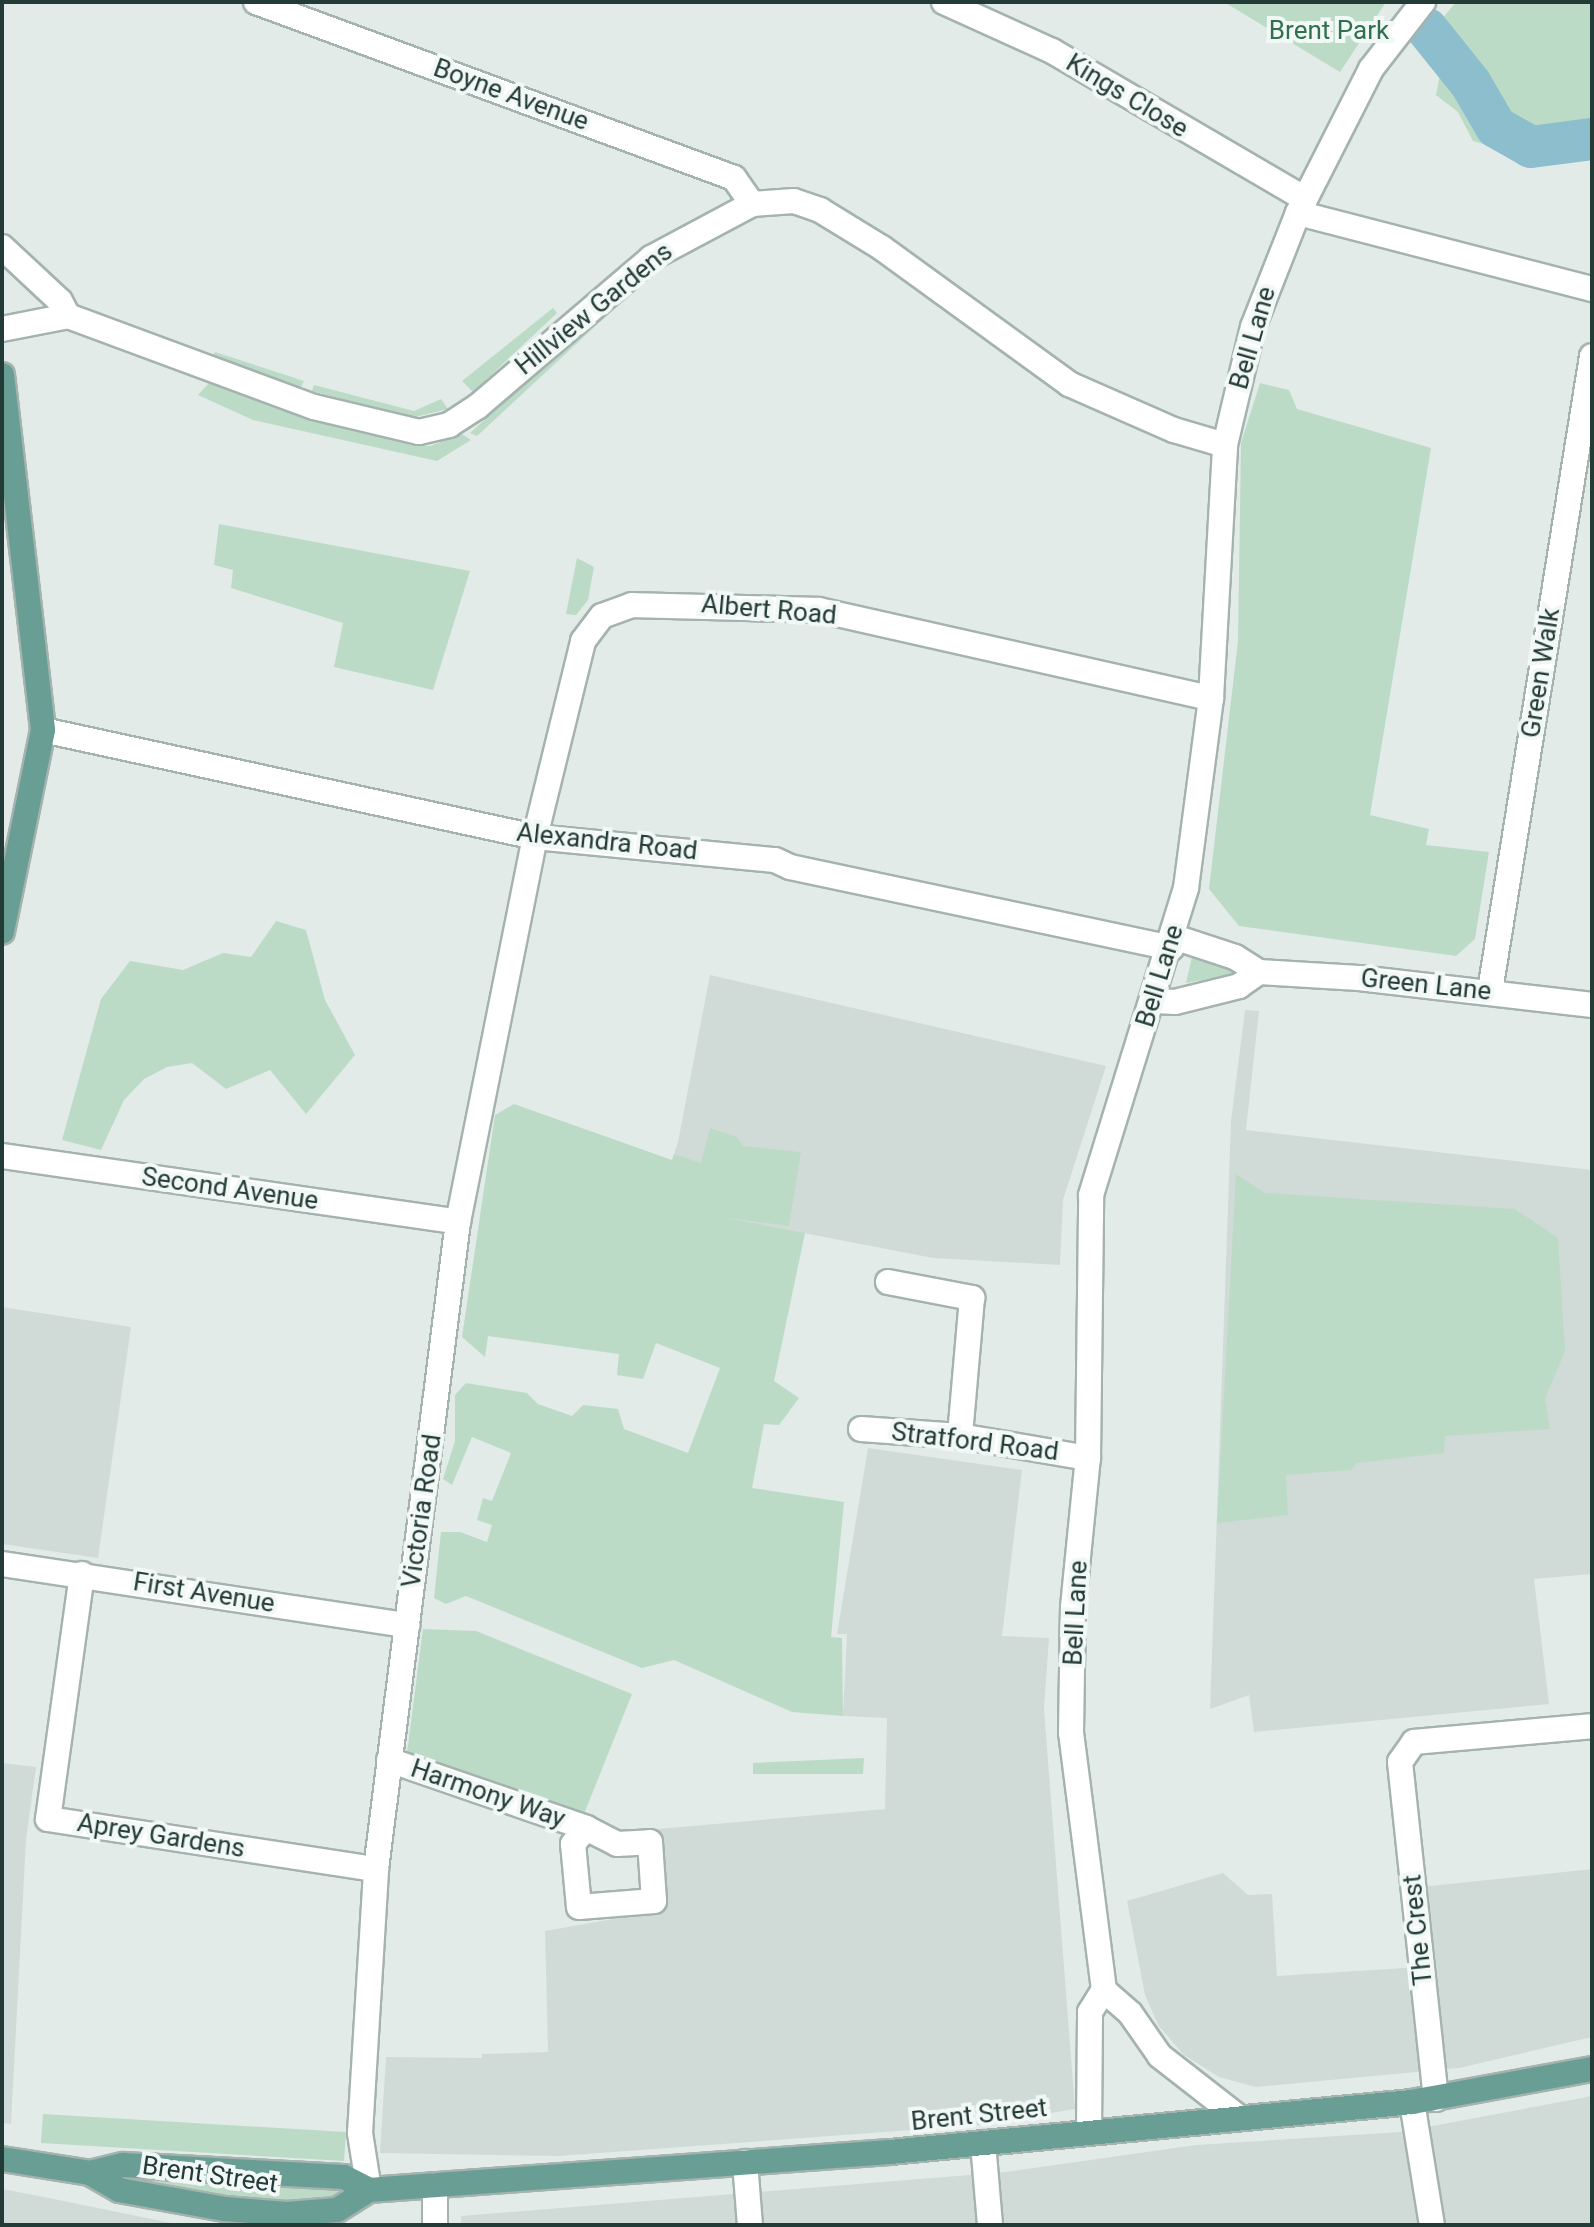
<!DOCTYPE html>
<style>
body{margin:0}
#map{position:relative;width:1594px;height:2227px;overflow:hidden;background:#e2ebe8;font-family:Roboto,sans-serif}
div>[style]{position:absolute}
.built>*{inset:0;background:#d0dbd7}
.green>*{inset:0;background:#bcdbc7}
.river>*{height:42px;margin:-21px;padding:0 21px;transform-origin:21px;border-radius:21px;background:#8dbecd}
.roads{filter:drop-shadow(2px 0 #a5b3af) drop-shadow(-2px 0 #a5b3af) drop-shadow(0 2px #a5b3af) drop-shadow(0 -2px #a5b3af)}
.minor>*{height:24px;margin:-12px;padding:0 12px;transform-origin:12px;border-radius:12px;background:#fff}
.major>*{height:24px;margin:-12px;padding:0 12px;transform-origin:12px;border-radius:12px;background:#699e95}
span{translate:-50% -50%;white-space:nowrap;text-align:center;line-height:1.15;-webkit-text-stroke:8px #f2f8f6;paint-order:stroke}
.park-label{font-size:26px;color:#2f704d}
.street-label{font-size:26px;color:#233b37}
.frame{position:absolute;inset:0;border:4px solid #233b37;pointer-events:none}
</style>
<div id="map">
<div class="built">
<i style="clip-path:polygon(710px 975px,1106px 1066px,1063px 1200px,1060px 1265px,933px 1258px,658px 1205px,678px 1142px)"></i>
<i style="clip-path:polygon(1245px 1010px,1259px 1011px,1246px 1130px,1592px 1170px,1592px 1574px,1534px 1579px,1549px 1704px,1254px 1732px,1249px 1695px,1210px 1709px,1231px 1121px)"></i>
<i style="clip-path:polygon(2px 1307px,131px 1327px,98px 1558px,2px 1544px)"></i>
<i style="clip-path:polygon(868px 1448px,1022px 1470px,1002px 1636px,1049px 1638px,1044px 1709px,1075px 2109px,981px 2125px,558px 2156px,380px 2153px,386px 2057px,482px 2058px,482px 2054px,548px 2052px,545px 1931px,664px 1910px,658px 1829px,885px 1809px,887px 1718px,843px 1716px,847px 1634px,837px 1634px)"></i>
<i style="clip-path:polygon(2px 1763px,36px 1767px,26px 1840px,11px 2124px,2px 2123px)"></i>
<i style="clip-path:polygon(1592px 1869px,1592px 2037px,1459px 2068px,1256px 2087px,1219px 2077px,1184px 2055px,1158px 2025px,1145px 1995px,1127px 1901px,1223px 1873px,1248px 1895px,1272px 1894px,1277px 1976px,1420px 1967px,1411px 1888px)"></i>
<i style="clip-path:polygon(1592px 2096px,1592px 2225px,461px 2225px,461px 2216px,1006px 2172px,1196px 2145px,1400px 2132px)"></i>
<i style="clip-path:polygon(2px 2189px,44px 2197px,181px 2225px,2px 2225px)"></i>
</div>
<div class="green">
<i style="clip-path:polygon(1224px 2px,1386px 2px,1340px 72px)"></i>
<i style="clip-path:polygon(1456px 2px,1592px 2px,1592px 147px,1525px 156px,1473px 141px,1458px 112px,1436px 95px,1441px 69px,1417px 49px)"></i>
<i style="clip-path:polygon(616px 301px,615px 308px,477px 436px,470px 433px)"></i>
<i style="clip-path:polygon(553px 308px,557px 313px,473px 392px,462px 381px)"></i>
<i style="clip-path:polygon(215px 352px,304px 381px,301px 387px,213px 356px)"></i>
<i style="clip-path:polygon(209px 383px,312px 420px,415px 446px,430px 446px,462px 434px,471px 440px,437px 461px,253px 420px,198px 395px)"></i>
<i style="clip-path:polygon(1260px 383px,1289px 390px,1297px 409px,1431px 448px,1370px 815px,1429px 829px,1426px 845px,1489px 852px,1475px 939px,1456px 956px,1239px 926px,1209px 889px,1238px 641px,1241px 443px)"></i>
<i style="clip-path:polygon(314px 385px,414px 411px,441px 399px,448px 409px,411px 418px,312px 391px)"></i>
<i style="clip-path:polygon(219px 524px,470px 571px,433px 690px,334px 667px,343px 623px,231px 588px,233px 570px,214px 565px)"></i>
<i style="clip-path:polygon(577px 558px,594px 567px,588px 600px,576px 615px,566px 614px)"></i>
<i style="clip-path:polygon(276px 921px,306px 930px,325px 1000px,355px 1055px,306px 1114px,270px 1070px,226px 1089px,192px 1063px,167px 1067px,144px 1079px,124px 1100px,101px 1150px,62px 1140px,101px 999px,130px 961px,183px 970px,223px 953px,251px 957px)"></i>
<i style="clip-path:polygon(1192px 957px,1240px 973px,1186px 983px)"></i>
<i style="clip-path:polygon(514px 1104px,672px 1160px,674px 1154px,701px 1163px,710px 1128px,737px 1137px,743px 1146px,801px 1152px,789px 1226px,727px 1218px,805px 1233px,774px 1381px,799px 1398px,779px 1425px,764px 1424px,752px 1488px,844px 1502px,831px 1637px,842px 1638px,843px 1716px,792px 1712px,674px 1660px,642px 1668px,466px 1596px,446px 1604px,434px 1598px,441px 1532px,460px 1532px,487px 1542px,492px 1525px,477px 1520px,483px 1498px,492px 1501px,511px 1453px,472px 1437px,452px 1485px,443px 1479px,455px 1441px,455px 1395px,466px 1383px,527px 1393px,538px 1404px,572px 1416px,583px 1405px,618px 1409px,624px 1429px,688px 1453px,720px 1368px,656px 1343px,643px 1379px,617px 1375px,619px 1354px,488px 1336px,485px 1357px,462px 1337px,495px 1115px)"></i>
<i style="clip-path:polygon(1236px 1174px,1265px 1193px,1515px 1209px,1558px 1238px,1565px 1351px,1545px 1399px,1550px 1429px,1445px 1436px,1444px 1453px,1357px 1463px,1351px 1470px,1286px 1475px,1288px 1515px,1217px 1523px)"></i>
<i style="clip-path:polygon(423px 1629px,476px 1631px,632px 1694px,584px 1814px,407px 1753px)"></i>
<i style="clip-path:polygon(864px 1758px,863px 1774px,753px 1774px,753px 1763px)"></i>
<i style="clip-path:polygon(43px 2114px,346px 2132px,344px 2161px,41px 2143px)"></i>
<i style="clip-path:polygon(117px 2174px,343px 2181px,345px 2189px,337px 2199px,232px 2203px,118px 2179px)"></i>
</div>
<div class="river">
<i style="left:1427px;top:29px;width:70px;rotate:51.3deg"></i>
<i style="left:1471px;top:84px;width:50px;rotate:59.8deg"></i>
<i style="left:1496px;top:127px;width:40px;rotate:29.7deg"></i>
<i style="left:1531px;top:147px;width:62px;rotate:-7.5deg"></i>
</div>
<div class="roads">
<div class="minor">
<i style="left:256px;top:2px;width:509px;rotate:20.21deg"></i>
<i style="left:734px;top:178px;width:32px;rotate:55deg"></i>
<i style="left:944px;top:2px;width:119px;rotate:24.4deg"></i>
<i style="left:1052px;top:51px;width:293px;rotate:30.3deg"></i>
<i style="left:1298px;top:213px;width:304px;rotate:14.5deg"></i>
<i style="left:2px;top:247px;width:79px;rotate:43deg"></i>
<i style="left:60px;top:301px;width:17px;rotate:62deg"></i>
<i style="left:68px;top:316px;width:262px;rotate:20.3deg"></i>
<i style="left:314px;top:407px;width:108px;rotate:13.4deg"></i>
<i style="left:419px;top:432px;width:31px;rotate:-13deg"></i>
<i style="left:449px;top:425px;width:35px;rotate:-33deg"></i>
<i style="left:478px;top:406px;width:228px;rotate:-40.5deg"></i>
<i style="left:651px;top:258px;width:115px;rotate:-28.1deg"></i>
<i style="left:752px;top:204px;width:42px;rotate:-4.1deg"></i>
<i style="left:794px;top:201px;width:28px;rotate:19deg"></i>
<i style="left:820px;top:210px;width:73px;rotate:31.5deg"></i>
<i style="left:882px;top:248px;width:231px;rotate:36deg"></i>
<i style="left:1069px;top:384px;width:115px;rotate:23.7deg"></i>
<i style="left:1174px;top:430px;width:53px;rotate:16.4deg"></i>
<i style="left:2px;top:329px;width:67px;rotate:-11.1deg"></i>
<i style="left:43px;top:730px;width:504px;rotate:12.27deg"></i>
<i style="left:535px;top:837px;width:241px;rotate:5.5deg"></i>
<i style="left:775px;top:860px;width:17px;rotate:25deg"></i>
<i style="left:790px;top:867px;width:390px;rotate:12deg"></i>
<i style="left:1174px;top:937px;width:64px;rotate:18.2deg"></i>
<i style="left:1235px;top:957px;width:28px;rotate:32deg"></i>
<i style="left:1259px;top:972px;width:100px;rotate:3.4deg"></i>
<i style="left:1359px;top:978px;width:235px;rotate:6.6deg"></i>
<i style="left:1490px;top:991px;width:643px;rotate:-80.87deg"></i>
<i style="left:1155px;top:1001px;width:20px;rotate:3deg"></i>
<i style="left:1175px;top:1002px;width:66px;rotate:-14deg"></i>
<i style="left:1239px;top:986px;width:24px;rotate:-35deg"></i>
<i style="left:2px;top:1156px;width:461px;rotate:8.2deg"></i>
<i style="left:888px;top:1282px;width:86px;rotate:10.8deg"></i>
<i style="left:972px;top:1298px;width:139px;rotate:95deg"></i>
<i style="left:861px;top:1429px;width:99px;rotate:4deg"></i>
<i style="left:960px;top:1436px;width:130px;rotate:9.8deg"></i>
<i style="left:2px;top:1564px;width:410px;rotate:8.6deg"></i>
<i style="left:82px;top:1574px;width:247px;rotate:97.9deg"></i>
<i style="left:48px;top:1819px;width:332px;rotate:8.7deg"></i>
<i style="left:389px;top:1760px;width:208px;rotate:19deg"></i>
<i style="left:586px;top:1828px;width:35px;rotate:27deg"></i>
<i style="left:617px;top:1844px;width:33px;rotate:-3deg"></i>
<i style="left:650px;top:1842px;width:59px;rotate:86.1deg"></i>
<i style="left:654px;top:1901px;width:75px;rotate:175.4deg"></i>
<i style="left:579px;top:1907px;width:63px;rotate:-95.4deg"></i>
<i style="left:573px;top:1844px;width:21px;rotate:-51deg"></i>
<i style="left:1436px;top:2099px;width:339px;rotate:-96.1deg"></i>
<i style="left:1400px;top:1762px;width:24px;rotate:-55deg"></i>
<i style="left:1414px;top:1742px;width:179px;rotate:-5.1deg"></i>
<i style="left:1412px;top:2102px;width:125px;rotate:80.8deg"></i>
<i style="left:1237px;top:2116px;width:98px;rotate:-142.1deg"></i>
<i style="left:1160px;top:2056px;width:52px;rotate:-124.9deg"></i>
<i style="left:1130px;top:2013px;width:35px;rotate:-139deg"></i>
<i style="left:1104px;top:1990px;width:259px;rotate:-97.3deg"></i>
<i style="left:1071px;top:1733px;width:126px;rotate:-89.1deg"></i>
<i style="left:1073px;top:1607px;width:150px;rotate:-84.3deg"></i>
<i style="left:1088px;top:1458px;width:263px;rotate:-89.3deg"></i>
<i style="left:1091px;top:1195px;width:321px;rotate:-72.8deg"></i>
<i style="left:1186px;top:888px;width:192px;rotate:-82.5deg"></i>
<i style="left:1211px;top:698px;width:253px;rotate:-86.8deg"></i>
<i style="left:1225px;top:445px;width:121px;rotate:-76.7deg"></i>
<i style="left:1253px;top:327px;width:123px;rotate:-68.5deg"></i>
<i style="left:1298px;top:213px;width:161px;rotate:-63.1deg"></i>
<i style="left:1371px;top:69px;width:85px;rotate:-52.2deg"></i>
<i style="left:1089px;top:2131px;width:119px;rotate:-89.5deg"></i>
<i style="left:1090px;top:2012px;width:26px;rotate:-58deg"></i>
<i style="left:983px;top:2143px;width:82px;rotate:85.1deg"></i>
<i style="left:745px;top:2162px;width:63px;rotate:85.5deg"></i>
<i style="left:369px;top:2190px;width:58px;rotate:-99deg"></i>
<i style="left:360px;top:2133px;width:264px;rotate:-86.5deg"></i>
<i style="left:376px;top:1869px;width:652px;rotate:-82.78deg"></i>
<i style="left:458px;top:1222px;width:393px;rotate:-78.7deg"></i>
<i style="left:535px;top:837px;width:202px;rotate:-76.2deg"></i>
<i style="left:583px;top:641px;width:31px;rotate:-53deg"></i>
<i style="left:602px;top:616px;width:32px;rotate:-20deg"></i>
<i style="left:632px;top:605px;width:187px;rotate:1.5deg"></i>
<i style="left:819px;top:610px;width:402px;rotate:12.7deg"></i>
<i style="left:435px;top:2225px;width:40px;rotate:-90deg"></i>
</div>
<div class="major">
<i style="left:2px;top:375px;width:357px;rotate:83.4deg"></i>
<i style="left:43px;top:730px;width:206px;rotate:101.5deg"></i>
<i style="left:2px;top:2159px;width:89px;rotate:9deg"></i>
<i style="left:90px;top:2173px;width:34px;rotate:30deg"></i>
<i style="left:119px;top:2190px;width:108px;rotate:10.2deg"></i>
<i style="left:225px;top:2209px;width:62px;rotate:4.6deg"></i>
<i style="left:287px;top:2214px;width:50px;rotate:-4.6deg"></i>
<i style="left:337px;top:2210px;width:38px;rotate:-32deg"></i>
<i style="left:369px;top:2190px;width:522px;rotate:-4.17deg"></i>
<i style="left:890px;top:2152px;width:524px;rotate:-5.47deg"></i>
<i style="left:1412px;top:2102px;width:183px;rotate:-10.4deg"></i>
<i style="left:90px;top:2173px;width:34px;rotate:-14deg"></i>
<i style="left:123px;top:2165px;width:221px;rotate:3.1deg"></i>
<i style="left:344px;top:2177px;width:28px;rotate:27deg"></i>
</div>
</div>
<div class="park-label">
<span style="left:1329px;top:31px">Brent Park</span>
</div>
<div class="street-label">
<span style="left:511px;top:95px;rotate:20deg">Boyne Avenue</span>
<span style="left:1127px;top:96px;rotate:31deg">Kings Close</span>
<span style="left:594px;top:309px;rotate:-39deg">Hillview Gardens</span>
<span style="left:1253px;top:338px;rotate:-74deg">Bell Lane</span>
<span style="left:769px;top:610px;rotate:5deg">Albert Road</span>
<span style="left:1541px;top:673px;rotate:-81deg">Green Walk</span>
<span style="left:607px;top:842px;rotate:6deg">Alexandra Road</span>
<span style="left:1160px;top:976px;rotate:-73deg">Bell Lane</span>
<span style="left:1426px;top:985px;rotate:6deg">Green Lane</span>
<span style="left:230px;top:1189px;rotate:8deg">Second Avenue</span>
<span style="left:975px;top:1442px;rotate:7deg">Stratford Road</span>
<span style="left:422px;top:1511px;rotate:-82deg">Victoria Road</span>
<span style="left:204px;top:1593px;rotate:9deg">First Avenue</span>
<span style="left:1076px;top:1613px;rotate:-87deg">Bell Lane</span>
<span style="left:488px;top:1794px;rotate:19deg">Harmony Way</span>
<span style="left:161px;top:1836px;rotate:9deg">Aprey Gardens</span>
<span style="left:1418px;top:1930px;rotate:-96deg">The Crest</span>
<span style="left:979px;top:2115px;rotate:-6deg">Brent Street</span>
<span style="left:210px;top:2175px;rotate:8deg">Brent Street</span>
</div>
<div class="frame"></div>
</div>
